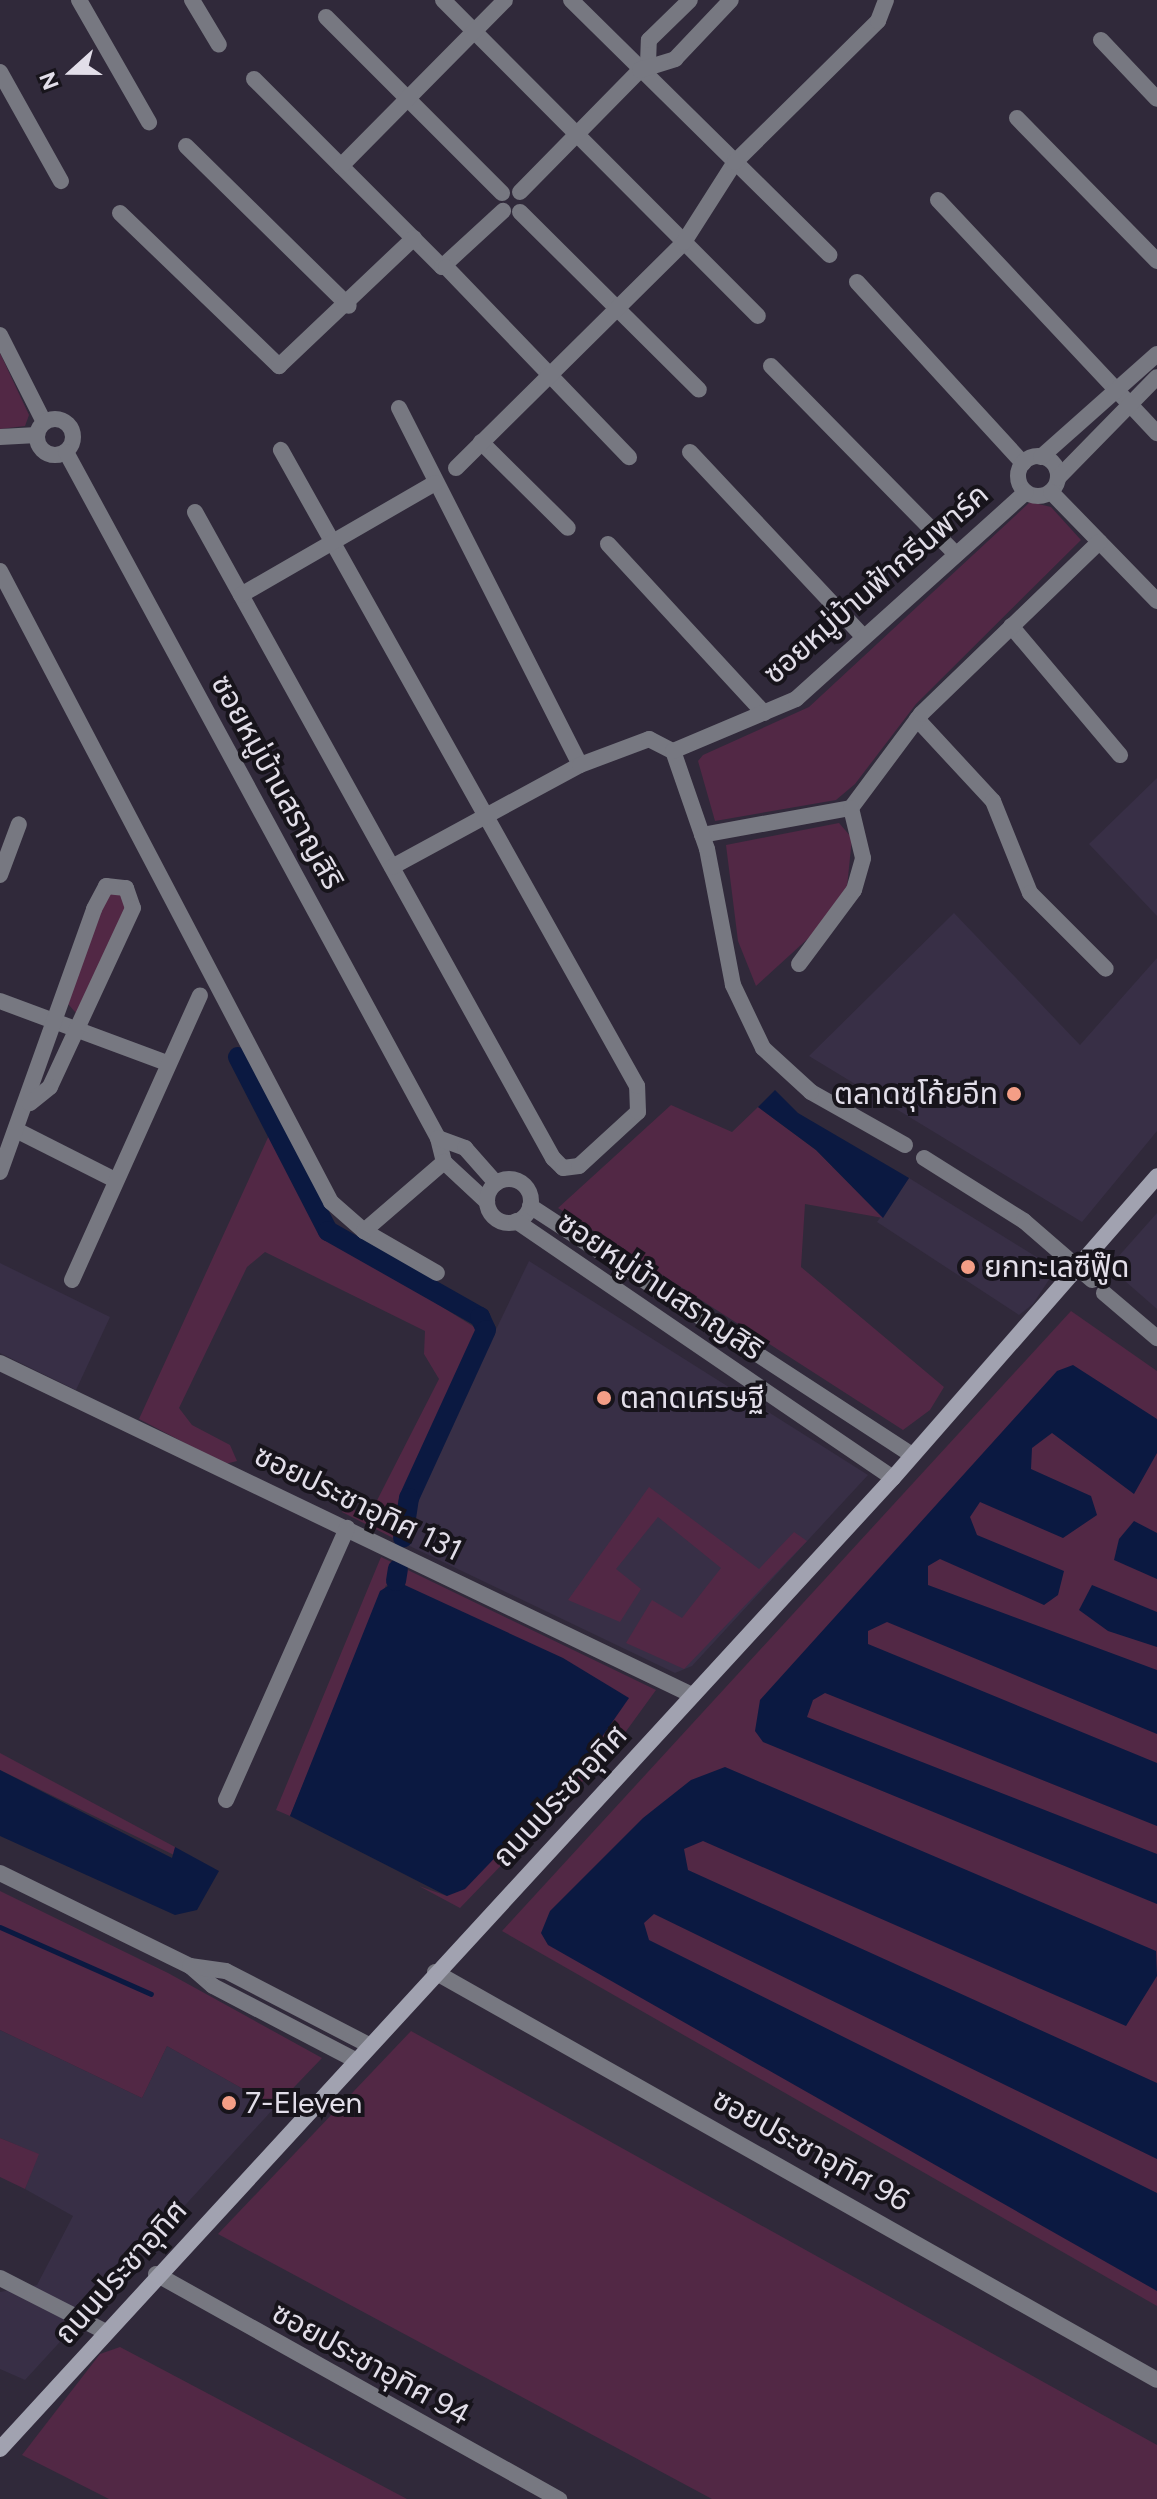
<!DOCTYPE html>
<meta charset="utf-8">
<style>
body{margin:0}
#map{position:relative;width:1157px;height:2499px;overflow:hidden;background:#30293a;font-family:Figtree,"Noto Sans Thai",sans-serif}
div>[style]{position:absolute}
.built>*{inset:0;background:#382f46}
.green>*{inset:0;background:#522845}
.water>*{inset:0;background:#0b1941}
.stream>*{height:5px;margin:-2.5px;padding:0 2.5px;transform-origin:2.5px;border-radius:2.5px;background:#0b1941}
.canal>*{height:20px;margin:-10px;padding:0 10px;transform-origin:10px;border-radius:10px;background:#0b1941}
.street>*{height:16px;margin:-8px;padding:0 8px;transform-origin:8px;border-radius:8px;background:#777881}
.street>.ring{margin:-8px;padding:0;box-sizing:content-box;background:none;border:16px solid #777881;border-radius:50%}
.secondary>*{height:16px;margin:-8px;padding:0 8px;transform-origin:8px;border-radius:8px;background:#a1a2b0}
.dots>*{width:22px;height:22px;translate:-50% -50%;box-sizing:border-box;border:4px solid #17141b;border-radius:50%}
span{translate:-50% -50%;white-space:nowrap;text-align:center;line-height:1.15;-webkit-text-stroke:8px #17141b;paint-order:stroke}
.street-label{font-size:30px;color:#e2dee9}
.poi-label{font-size:30px;color:#e2dee9}
.right{translate:-100% -50%;text-align:right}
.left{translate:0 -50%;text-align:left}
.north{position:absolute;left:32px;top:32px;width:80px;height:80px;-webkit-text-stroke:6px #17141b;paint-order:stroke;rotate:249deg;font-size:22px;font-weight:700;line-height:32px;text-align:center;color:#e2dee9}
.north::after{content:'';display:block;margin:auto;width:28px;height:36px;background:#e2dee9;clip-path:polygon(50% 0,100% 100%,50% 72%,0 100%)}
</style>
<div id="map">
<div class="built">
<i style="clip-path:polygon(1157px 778px,1157px 916px,1089px 844px)"></i>
<i style="clip-path:polygon(954px 913px,1080px 1045px,1157px 958px,1157px 1131px,1082px 1222px,809px 1056px)"></i>
<i style="clip-path:polygon(909px 1178px,1056px 1269px,1033px 1304px,1019px 1315px,877px 1222px)"></i>
<i style="clip-path:polygon(1157px 1213px,1157px 1309px,1109px 1267px)"></i>
<i style="clip-path:polygon(529px 1261px,868px 1475px,692px 1666px,675px 1673px,395px 1539px)"></i>
<i style="clip-path:polygon(0 1263px,110px 1317px,76px 1390px,0 1353px)"></i>
<i style="clip-path:polygon(0 2030px,142px 2098px,167px 2046px,275px 2107px,25px 2380px,0 2369px,0 2292px,37px 2285px,73px 2216px,25px 2189px,38px 2154px,0 2138px)"></i>
</div>
<div class="green">
<i style="clip-path:polygon(0 353px,29px 415px,25px 426px,0 429px)"></i>
<i style="clip-path:polygon(1030px 502px,1051px 507px,1081px 540px,916px 704px,855px 784px,836px 800px,715px 821px,698px 761px,703px 755px,809px 707px)"></i>
<i style="clip-path:polygon(839px 823px,852px 838px,847px 887px,813px 934px,756px 986px,738px 941px,726px 845px)"></i>
<i style="clip-path:polygon(106px 893px,124px 893px,128px 903px,76px 1013px,68px 1004px)"></i>
<i style="clip-path:polygon(671px 1105px,732px 1132px,758px 1107px,816px 1150px,883px 1218px,805px 1204px,801px 1267px,944px 1387px,930px 1410px,903px 1430px,558px 1208px)"></i>
<i style="clip-path:polygon(271px 1131px,321px 1231px,479px 1330px,398px 1501px,395px 1539px,342px 1512px,346px 1505px,368px 1518px,439px 1379px,424px 1354px,425px 1331px,265px 1252px,247px 1267px,179px 1408px,192px 1425px,230px 1445px,237px 1461px,225px 1464px,139px 1419px)"></i>
<i style="clip-path:polygon(1071px 1311px,1157px 1371px,1157px 2306px,502px 1931px)"></i>
<i style="clip-path:polygon(649px 1487px,759px 1569px,794px 1532px,807px 1541px,684px 1669px,626px 1643px,652px 1600px,682px 1618px,721px 1568px,658px 1517px,616px 1569px,641px 1589px,620px 1622px,568px 1600px)"></i>
<i style="clip-path:polygon(381px 1557px,656px 1690px,611px 1752px,460px 1908px,419px 1886px,447px 1896px,579px 1770px,600px 1737px,386px 1585px,290px 1816px,276px 1810px)"></i>
<i style="clip-path:polygon(0 1753px,175px 1847px,176px 1856px,0 1770px)"></i>
<i style="clip-path:polygon(0 1891px,168px 1973px,322px 2058px,275px 2107px,167px 2046px,142px 2098px,0 2030px)"></i>
<i style="clip-path:polygon(411px 2031px,1157px 2445px,1157px 2499px,712px 2499px,218px 2234px)"></i>
<i style="clip-path:polygon(0 2138px,39px 2154px,25px 2189px,0 2177px)"></i>
<i style="clip-path:polygon(120px 2347px,407px 2499px,109px 2499px,22px 2455px,100px 2354px)"></i>
</div>
<div class="water">
<i style="clip-path:polygon(775px 1090px,798px 1113px,909px 1178px,883px 1218px,816px 1150px,758px 1107px)"></i>
<i style="clip-path:polygon(1073px 1365px,1157px 1419px,1157px 1453px,1134px 1494px,1052px 1433px,1032px 1448px,1031px 1469px,1091px 1496px,1097px 1515px,1063px 1538px,980px 1502px,970px 1517px,977px 1535px,1064px 1571px,1058px 1595px,1044px 1605px,940px 1559px,928px 1566px,928px 1585px,1157px 1670px,1157px 1734px,887px 1622px,868px 1631px,868px 1644px,1157px 1763px,1157px 1826px,825px 1693px,813px 1700px,807px 1717px,1157px 1854px,1157px 1904px,763px 1742px,755px 1731px,760px 1700px,1057px 1371px)"></i>
<i style="clip-path:polygon(1134px 1521px,1157px 1533px,1157px 1579px,1114px 1560px,1119px 1539px)"></i>
<i style="clip-path:polygon(396px 1581px,563px 1658px,629px 1698px,579px 1770px,465px 1889px,447px 1896px,290px 1816px,380px 1591px)"></i>
<i style="clip-path:polygon(1092px 1585px,1157px 1612px,1157px 1647px,1108px 1631px,1079px 1610px)"></i>
<i style="clip-path:polygon(725px 1767px,1156px 1951px,1157px 1976px,1126px 2026px,703px 1841px,684px 1849px,688px 1870px,1157px 2083px,1157px 2159px,654px 1914px,644px 1923px,649px 1940px,1157px 2193px,1157px 2291px,548px 1945px,541px 1933px,550px 1911px,643px 1818px,691px 1780px)"></i>
<i style="clip-path:polygon(0 1770px,172px 1858px,175px 1847px,219px 1871px,197px 1910px,175px 1915px,0 1836px)"></i>
</div>
<div class="stream">
<i style="left:0;top:1927px;width:165px;rotate:23.9deg"></i>
</div>
<div class="canal">
<i style="left:238px;top:1057px;width:196px;rotate:62.7deg"></i>
<i style="left:328px;top:1231px;width:175px;rotate:29.5deg"></i>
<i style="left:480px;top:1317px;width:14px;rotate:65deg"></i>
<i style="left:486px;top:1330px;width:185px;rotate:114.6deg"></i>
<i style="left:409px;top:1498px;width:40px;rotate:98.5deg"></i>
<i style="left:396px;top:1581px;width:12px;rotate:-81deg"></i>
</div>
<div class="street">
<i style="left:79px;top:0;width:141px;rotate:60.2deg"></i>
<i style="left:192px;top:0;width:52px;rotate:59deg"></i>
<i style="left:443px;top:0;width:446px;rotate:45.1deg"></i>
<i style="left:571px;top:0;width:363px;rotate:44.6deg"></i>
<i style="left:326px;top:17px;width:249px;rotate:45deg"></i>
<i style="left:1101px;top:40px;width:81px;rotate:46.5deg"></i>
<i style="left:648px;top:64px;width:24px;rotate:-88deg"></i>
<i style="left:649px;top:40px;width:57px;rotate:-44.3deg"></i>
<i style="left:0;top:72px;width:125px;rotate:60.8deg"></i>
<i style="left:254px;top:79px;width:266px;rotate:45deg"></i>
<i style="left:442px;top:267px;width:83px;rotate:-42.6deg"></i>
<i style="left:1017px;top:118px;width:200px;rotate:45.6deg"></i>
<i style="left:186px;top:146px;width:228px;rotate:44.5deg"></i>
<i style="left:341px;top:166px;width:233px;rotate:-45.3deg"></i>
<i style="left:520px;top:192px;width:171px;rotate:-45.5deg"></i>
<i style="left:640px;top:70px;width:37px;rotate:-17deg"></i>
<i style="left:675px;top:59px;width:81px;rotate:-46.5deg"></i>
<i style="left:938px;top:200px;width:320px;rotate:46.8deg"></i>
<i style="left:520px;top:212px;width:252px;rotate:44.8deg"></i>
<i style="left:120px;top:213px;width:221px;rotate:43.9deg"></i>
<i style="left:279px;top:366px;width:186px;rotate:-43.5deg"></i>
<i style="left:446px;top:267px;width:264px;rotate:46.1deg"></i>
<i style="left:857px;top:282px;width:246px;rotate:47.5deg"></i>
<i style="left:0;top:335px;width:97px;rotate:63.2deg"></i>
<i style="left:771px;top:366px;width:261px;rotate:45.5deg"></i>
<i style="left:399px;top:408px;width:400px;rotate:63.1deg"></i>
<i class="ring" style="left:37px;top:419px;width:20px;height:20px"></i>
<i style="left:0;top:437px;width:37px;rotate:-3deg"></i>
<i style="left:481px;top:442px;width:122px;rotate:44.7deg"></i>
<i style="left:66px;top:452px;width:780px;rotate:61.53deg"></i>
<i style="left:438px;top:1138px;width:25px;rotate:76deg"></i>
<i style="left:444px;top:1162px;width:59px;rotate:42.9deg"></i>
<i style="left:690px;top:452px;width:254px;rotate:46.8deg"></i>
<i class="ring" style="left:1018px;top:456px;width:24px;height:24px"></i>
<i style="left:1041px;top:457px;width:155px;rotate:-41.6deg"></i>
<i style="left:456px;top:468px;width:321px;rotate:-44.7deg"></i>
<i style="left:684px;top:242px;width:95px;rotate:-57.5deg"></i>
<i style="left:735px;top:162px;width:201px;rotate:-44.6deg"></i>
<i style="left:878px;top:21px;width:22px;rotate:-69deg"></i>
<i style="left:1058px;top:478px;width:141px;rotate:-45.6deg"></i>
<i style="left:1051px;top:492px;width:152px;rotate:45.8deg"></i>
<i style="left:195px;top:512px;width:739px;rotate:61.01deg"></i>
<i style="left:553px;top:1158px;width:14px;rotate:45deg"></i>
<i style="left:563px;top:1168px;width:16px;rotate:-7deg"></i>
<i style="left:579px;top:1166px;width:80px;rotate:-42.5deg"></i>
<i style="left:638px;top:1112px;width:26px;rotate:-92deg"></i>
<i style="left:637px;top:1086px;width:729px;rotate:-119.24deg"></i>
<i style="left:608px;top:544px;width:230px;rotate:47.3deg"></i>
<i style="left:0;top:571px;width:713px;rotate:62.32deg"></i>
<i style="left:331px;top:1202px;width:44px;rotate:41.3deg"></i>
<i style="left:364px;top:1231px;width:84px;rotate:29.9deg"></i>
<i style="left:241px;top:595px;width:224px;rotate:-30deg"></i>
<i style="left:1011px;top:626px;width:169px;rotate:49.8deg"></i>
<i style="left:917px;top:719px;width:112px;rotate:47.2deg"></i>
<i style="left:993px;top:801px;width:99px;rotate:68.1deg"></i>
<i style="left:1030px;top:893px;width:107px;rotate:45deg"></i>
<i style="left:702px;top:835px;width:151px;rotate:-10.3deg"></i>
<i style="left:851px;top:808px;width:117px;rotate:-53.3deg"></i>
<i style="left:921px;top:714px;width:248px;rotate:-44deg"></i>
<i style="left:392px;top:867px;width:214px;rotate:-28.5deg"></i>
<i style="left:580px;top:765px;width:74px;rotate:-20.6deg"></i>
<i style="left:649px;top:739px;width:27px;rotate:27deg"></i>
<i style="left:0;top:875px;width:54px;rotate:-69.6deg"></i>
<i style="left:799px;top:964px;width:92px;rotate:-53.4deg"></i>
<i style="left:854px;top:890px;width:33px;rotate:-74deg"></i>
<i style="left:863px;top:858px;width:51px;rotate:-103.5deg"></i>
<i style="left:0;top:1001px;width:178px;rotate:20.4deg"></i>
<i style="left:18px;top:1131px;width:109px;rotate:26.8deg"></i>
<i style="left:438px;top:1138px;width:29px;rotate:20deg"></i>
<i style="left:465px;top:1148px;width:47px;rotate:48.5deg"></i>
<i style="left:905px;top:1145px;width:108px;rotate:-150.6deg"></i>
<i style="left:811px;top:1092px;width:65px;rotate:-137.5deg"></i>
<i style="left:763px;top:1048px;width:70px;rotate:-115.5deg"></i>
<i style="left:733px;top:985px;width:138px;rotate:-100.8deg"></i>
<i style="left:707px;top:849px;width:104px;rotate:-109.1deg"></i>
<i style="left:673px;top:751px;width:134px;rotate:-22.9deg"></i>
<i style="left:796px;top:699px;width:309px;rotate:-42deg"></i>
<i style="left:924px;top:1158px;width:118px;rotate:32.2deg"></i>
<i style="left:1024px;top:1221px;width:90px;rotate:40.9deg"></i>
<i style="left:0;top:1172px;width:279px;rotate:-70.3deg"></i>
<i style="left:94px;top:909px;width:26px;rotate:-62deg"></i>
<i style="left:106px;top:886px;width:20px;rotate:6deg"></i>
<i style="left:126px;top:888px;width:21px;rotate:71deg"></i>
<i style="left:133px;top:908px;width:197px;rotate:114.9deg"></i>
<i style="left:50px;top:1087px;width:26px;rotate:141deg"></i>
<i class="ring" style="left:487px;top:1179px;width:28px;height:28px"></i>
<i style="left:530px;top:1206px;width:456px;rotate:33.1deg"></i>
<i style="left:516px;top:1221px;width:456px;rotate:34.3deg"></i>
<i style="left:364px;top:1231px;width:106px;rotate:-40.8deg"></i>
<i style="left:72px;top:1280px;width:312px;rotate:-65.8deg"></i>
<i style="left:1104px;top:1293px;width:70px;rotate:40.3deg"></i>
<i style="left:0;top:1363px;width:768px;rotate:25.63deg"></i>
<i style="left:226px;top:1800px;width:298px;rotate:-66deg"></i>
<i style="left:0;top:1873px;width:212px;rotate:26.1deg"></i>
<i style="left:190px;top:1966px;width:30px;rotate:41deg"></i>
<i style="left:213px;top:1986px;width:160px;rotate:27.5deg"></i>
<i style="left:190px;top:1966px;width:36px;rotate:8deg"></i>
<i style="left:226px;top:1971px;width:161px;rotate:27.4deg"></i>
<i style="left:435px;top:1972px;width:829px;rotate:29.47deg"></i>
<i style="left:156px;top:2274px;width:462px;rotate:29.2deg"></i>
<i style="left:0;top:2278px;width:117px;rotate:27deg"></i>
</div>
<div class="secondary">
<i style="left:0;top:2449px;width:1319px;rotate:-47.4deg"></i>
<i style="left:893px;top:1478px;width:401px;rotate:-48.8deg"></i>
</div>
<div class="dots">
<i style="left:1014px;top:1094px;background:#f49e86"></i>
<i style="left:968px;top:1267px;background:#f49e86"></i>
<i style="left:604px;top:1398px;background:#f49e86"></i>
<i style="left:229px;top:2103px;background:#f49e86"></i>
</div>
<div class="street-label">
<span style="left:876px;top:584px;rotate:-41deg">ซอยหมู่บ้านฟ้ากรีนพาร์ค</span>
<span style="left:277px;top:782px;rotate:61deg">ซอยหมู่บ้านสราญสิริ</span>
<span style="left:660px;top:1286px;rotate:34deg">ซอยหมู่บ้านสราญสิริ</span>
<span style="left:358px;top:1503px;rotate:26deg">ซอยประชาอุทิศ 131</span>
<span style="left:560px;top:1796px;rotate:-47deg">ถนนประชาอุทิศ</span>
<span style="left:811px;top:2150px;rotate:29deg">ซอยประชาอุทิศ 96</span>
<span style="left:121px;top:2272px;rotate:-48deg">ถนนประชาอุทิศ</span>
<span style="left:371px;top:2364px;rotate:29deg">ซอยประชาอุทิศ 94</span>
</div>
<div class="poi-label">
<span class="right" style="left:998px;top:1094px">ตลาดซุโก้ยอีท</span>
<span class="left" style="left:984px;top:1267px">ยกทะเลซีฟู๊ด</span>
<span class="left" style="left:620px;top:1398px">ตลาดเศรษฐี</span>
<span class="left" style="left:245px;top:2103px">7-Eleven</span>
</div>
<div class="north">N</div>
</div>
